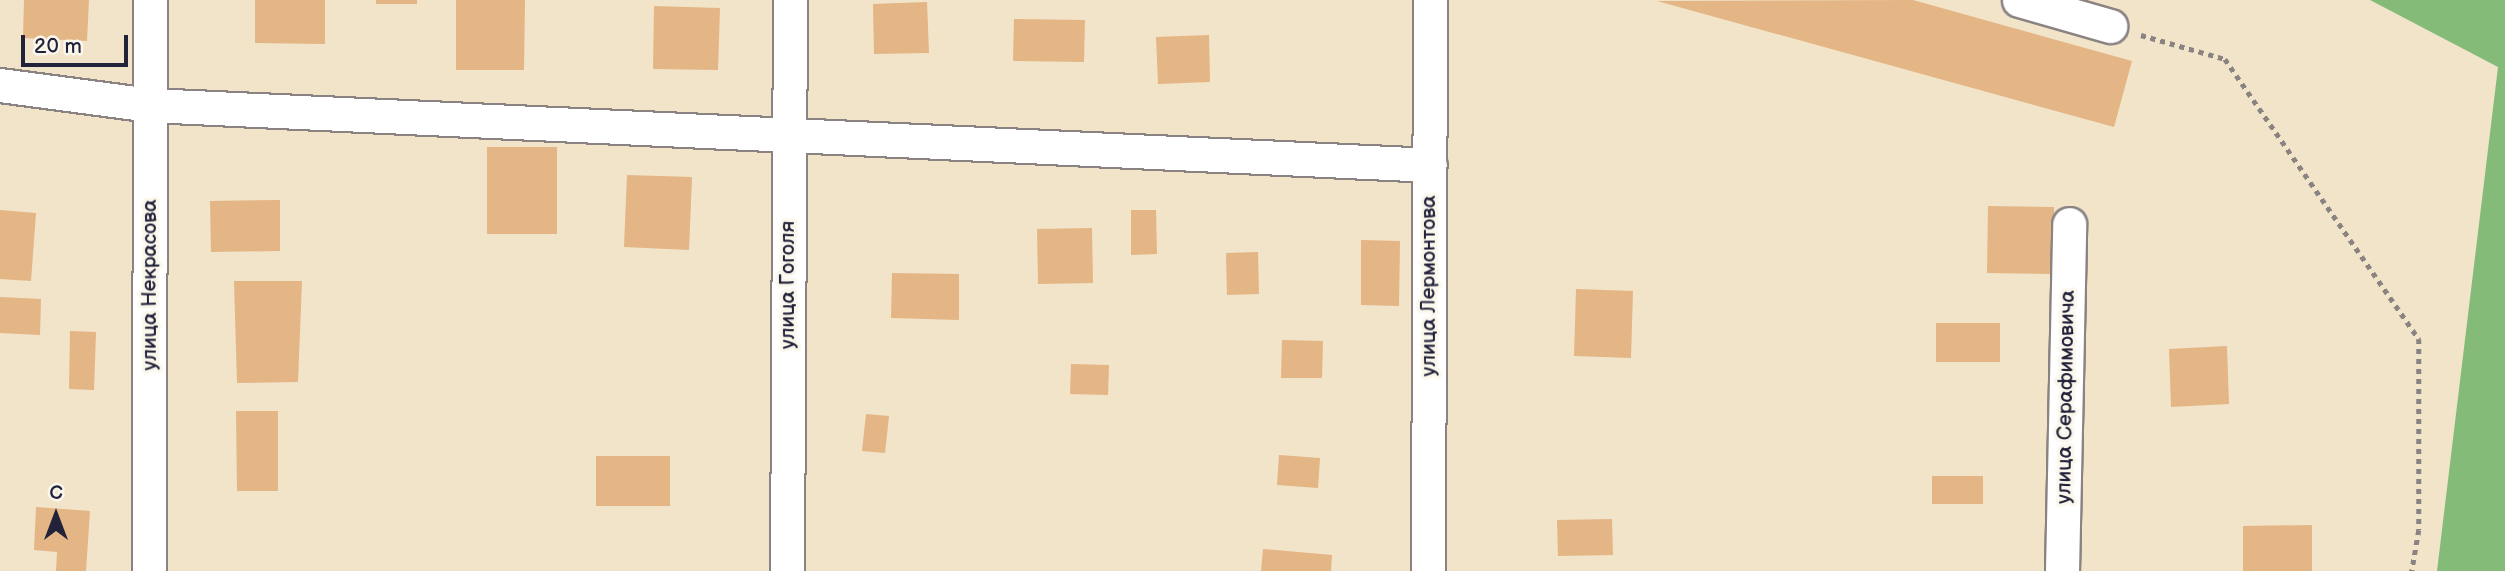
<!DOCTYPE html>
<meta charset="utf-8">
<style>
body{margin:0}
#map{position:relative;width:2505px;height:571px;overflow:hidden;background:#f1e4c9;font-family:"Balsamiq Sans",sans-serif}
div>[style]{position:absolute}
.forest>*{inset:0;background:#84bb78}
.building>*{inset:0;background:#e4b585}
.path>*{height:4.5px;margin-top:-2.25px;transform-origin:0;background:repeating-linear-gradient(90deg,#8a8382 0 5px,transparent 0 10px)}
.roads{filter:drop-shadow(2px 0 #8a8382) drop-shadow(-2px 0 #8a8382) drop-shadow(0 2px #8a8382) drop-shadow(0 -2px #8a8382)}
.minor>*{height:33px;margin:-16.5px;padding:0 16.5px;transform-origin:16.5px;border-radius:16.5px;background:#fff}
span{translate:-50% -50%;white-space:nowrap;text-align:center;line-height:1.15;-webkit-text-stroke:7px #fbf7ec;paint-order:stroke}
.street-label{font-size:21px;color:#22223b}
.north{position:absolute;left:21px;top:480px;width:70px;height:70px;-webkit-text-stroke:5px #fbf7ec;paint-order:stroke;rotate:0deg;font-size:19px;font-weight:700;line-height:28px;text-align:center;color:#22223b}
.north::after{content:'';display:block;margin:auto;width:24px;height:32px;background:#22223b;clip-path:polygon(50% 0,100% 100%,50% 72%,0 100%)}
.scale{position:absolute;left:21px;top:35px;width:107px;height:32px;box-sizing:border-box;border:4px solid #22223b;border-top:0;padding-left:9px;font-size:21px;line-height:24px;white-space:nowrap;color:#22223b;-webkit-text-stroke:5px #fbf7ec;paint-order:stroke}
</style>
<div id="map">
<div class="forest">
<i style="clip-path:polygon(2370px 0,2505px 0,2505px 571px,2437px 571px,2498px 67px)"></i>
</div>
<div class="building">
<i style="clip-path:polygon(24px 0,89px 0,87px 41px,23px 38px)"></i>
<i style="clip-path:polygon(255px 0,325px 0,325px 44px,255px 43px)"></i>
<i style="clip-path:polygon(376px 0,417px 0,417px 4px,376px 4px)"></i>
<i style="clip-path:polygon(456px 0,525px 0,524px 70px,456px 70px)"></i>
<i style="clip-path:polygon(1913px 0,2132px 61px,2114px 127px,1657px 1px)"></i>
<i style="clip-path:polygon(927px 2px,929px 53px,874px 54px,873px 4px)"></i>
<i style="clip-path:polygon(654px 6px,720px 8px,718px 70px,653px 69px)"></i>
<i style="clip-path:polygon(1014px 19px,1085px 20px,1084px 62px,1013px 61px)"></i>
<i style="clip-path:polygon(1209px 35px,1210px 82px,1158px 84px,1156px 37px)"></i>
<i style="clip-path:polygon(487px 147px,557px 147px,557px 234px,487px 234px)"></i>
<i style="clip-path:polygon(627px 175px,692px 177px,689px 250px,624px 247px)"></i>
<i style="clip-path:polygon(280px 200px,280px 251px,211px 252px,210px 201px)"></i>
<i style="clip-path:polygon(1988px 206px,2054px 207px,2053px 274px,1987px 273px)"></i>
<i style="clip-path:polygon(0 210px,36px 213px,31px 281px,0 279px)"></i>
<i style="clip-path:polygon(1131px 210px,1156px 210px,1157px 254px,1131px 255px)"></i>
<i style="clip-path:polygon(1092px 228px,1093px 283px,1038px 284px,1037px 229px)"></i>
<i style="clip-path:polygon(1361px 240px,1400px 241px,1399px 306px,1361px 305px)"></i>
<i style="clip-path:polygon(1258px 252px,1259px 294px,1227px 295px,1226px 253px)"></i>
<i style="clip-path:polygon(892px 273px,959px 274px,959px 320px,891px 318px)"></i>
<i style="clip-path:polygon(234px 281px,302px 281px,298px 382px,237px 383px)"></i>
<i style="clip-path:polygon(1576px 289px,1633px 291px,1631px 358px,1574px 356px)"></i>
<i style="clip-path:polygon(0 297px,41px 299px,40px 335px,0 333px)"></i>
<i style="clip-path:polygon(1936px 323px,2000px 323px,2000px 362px,1936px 362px)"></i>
<i style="clip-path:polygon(70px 331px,96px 332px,94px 390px,69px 389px)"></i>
<i style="clip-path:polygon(1282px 340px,1323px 341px,1322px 378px,1281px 378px)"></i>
<i style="clip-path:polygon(2227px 346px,2229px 404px,2171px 407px,2169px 349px)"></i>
<i style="clip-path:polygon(1071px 364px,1109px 365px,1108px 395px,1070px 394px)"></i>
<i style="clip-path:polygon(236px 411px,278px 411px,278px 491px,237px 491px)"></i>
<i style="clip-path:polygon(866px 414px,889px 416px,885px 453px,862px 451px)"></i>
<i style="clip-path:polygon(1279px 455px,1320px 458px,1318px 488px,1277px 485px)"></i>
<i style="clip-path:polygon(596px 456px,670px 456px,670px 506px,596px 506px)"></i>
<i style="clip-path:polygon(1932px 476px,1983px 476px,1983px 504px,1932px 504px)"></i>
<i style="clip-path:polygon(36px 507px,90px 511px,86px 571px,56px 571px,57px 552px,34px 550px)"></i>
<i style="clip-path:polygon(1612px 519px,1613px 555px,1558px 556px,1557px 520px)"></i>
<i style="clip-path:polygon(2312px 525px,2312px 571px,2243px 571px,2243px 526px)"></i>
<i style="clip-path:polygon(1263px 549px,1332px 555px,1331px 571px,1261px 571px)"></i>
</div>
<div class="path">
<i style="left:2141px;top:35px;width:87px;rotate:15.9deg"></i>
<i style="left:2225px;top:59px;width:341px;rotate:55.3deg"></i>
<i style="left:2419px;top:339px;width:191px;rotate:90deg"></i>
<i style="left:2419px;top:530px;width:42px;rotate:99.7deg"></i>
</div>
<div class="roads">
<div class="minor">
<i style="left:2019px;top:0;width:95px;rotate:15.9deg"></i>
<i style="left:0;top:85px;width:151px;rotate:7.6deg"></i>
<i style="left:150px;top:105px;width:1281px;rotate:2.68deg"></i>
<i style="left:149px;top:571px;width:571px;rotate:-89.9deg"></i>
<i style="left:787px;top:571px;width:571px;rotate:-89.7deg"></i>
<i style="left:1428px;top:571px;width:571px;rotate:-89.8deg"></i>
<i style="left:2062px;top:571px;width:347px;rotate:-88.8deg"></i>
</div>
</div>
<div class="street-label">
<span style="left:150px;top:285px;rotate:-90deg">улица Некрасова</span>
<span style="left:788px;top:285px;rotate:-90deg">улица Гоголя</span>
<span style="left:1429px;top:286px;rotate:-90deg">улица Лермонтова</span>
<span style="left:2066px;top:397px;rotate:-89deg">улица Серафимовича</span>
</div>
<div class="north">С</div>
<div class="scale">20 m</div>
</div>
